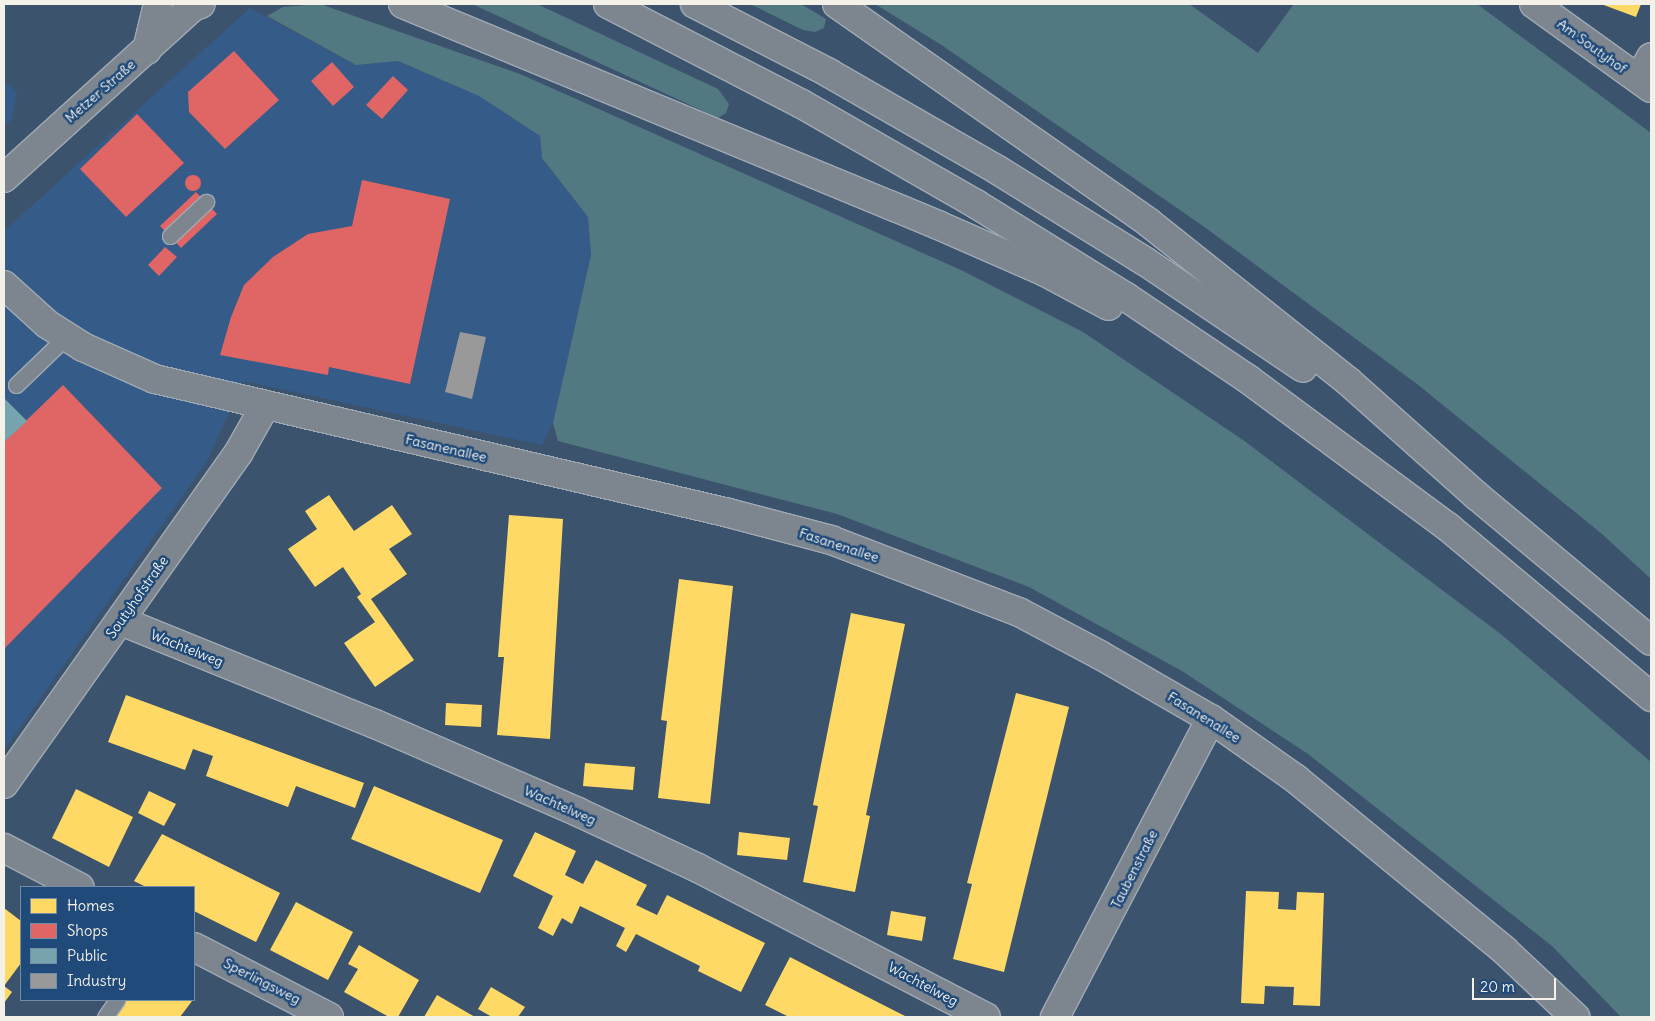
<!DOCTYPE html>
<meta charset="utf-8">
<style>
body{margin:0}
#map{position:relative;width:1655px;height:1021px;overflow:hidden;background:#3c536e;font-family:Delius,sans-serif}
div>[style]{position:absolute}
.built>*{inset:0;background:#355b88}
.green>*{inset:0;background:#527882}
.homes>*{inset:0;background:#ffd966}
.shops>*{inset:0;background:#e06666}
.round{border-radius:50%}
.public>*{inset:0;background:#76a5af}
.industry>*{inset:0;background:#999}
.roads{filter:drop-shadow(1px 0 #9fa9b3) drop-shadow(-1px 0 #9fa9b3) drop-shadow(0 1px #9fa9b3) drop-shadow(0 -1px #9fa9b3)}
.lane>*{height:15px;margin:-7.5px;padding:0 7.5px;transform-origin:7.5px;border-radius:7.5px;background:#7d868f}
.street>*{height:28px;margin:-14px;padding:0 14px;transform-origin:14px;border-radius:14px;background:#7d868f}
.primary>*{height:28px;margin:-14px;padding:0 14px;transform-origin:14px;border-radius:14px;background:#7d868f}
.highway>*{height:28px;margin:-14px;padding:0 14px;transform-origin:14px;border-radius:14px;background:#7d868f}
span{translate:-50% -50%;white-space:nowrap;text-align:center;line-height:1.15;-webkit-text-stroke:5px #1f4a7a;paint-order:stroke}
.street-label{font-size:14px;color:#f4f1e8}
.frame{position:absolute;inset:0;border:5px solid #f4f1e8;pointer-events:none}
.legend{position:absolute;left:20px;top:886px;width:175px;height:115px;box-sizing:border-box;background:#1f4a7a;border:1px solid #748da6;margin:0;padding:6px 9px;list-style:none;font-size:15px;color:#f4f1e8}
.legend li{display:flex;align-items:center;gap:10px;height:25px}
.legend b{width:25px;border:1px solid #748da6}
.scale{position:absolute;left:1472px;top:978px;width:84px;height:22px;box-sizing:border-box;border:2px solid #f4f1e8;border-top:0;padding-left:6px;font-size:15px;line-height:18px;white-space:nowrap;color:#f4f1e8;-webkit-text-stroke:4px #1f4a7a;paint-order:stroke}
</style>
<div id="map">
<div class="built">
<i style="clip-path:polygon(250px 8px,356px 65px,398px 61px,479px 96px,540px 136px,542px 158px,588px 217px,591px 255px,553px 423px,542px 445px,244px 381px,207px 461px,4px 750px,4px 231px)"></i>
<i style="clip-path:polygon(4px 81px,17px 92px,12px 119px,4px 127px)"></i>
</div>
<div class="green">
<i style="clip-path:polygon(320px 4px,520px 74px,961px 270px,1083px 332px,1243px 440px,1502px 635px,1651px 762px,1651px 1017px,1621px 1017px,1552px 946px,1308px 754px,1182px 671px,1029px 587px,837px 514px,558px 441px,553px 423px,591px 255px,588px 217px,542px 158px,540px 136px,479px 96px,398px 61px,356px 65px,267px 16px,283px 7px)"></i>
<i style="clip-path:polygon(472px 4px,537px 4px,718px 89px,729px 104px,726px 113px,718px 118px)"></i>
<i style="clip-path:polygon(750px 4px,801px 4px,826px 19px,824px 28px,815px 32px,803px 30px)"></i>
<i style="clip-path:polygon(875px 4px,1189px 4px,1258px 53px,1294px 4px,1477px 4px,1651px 133px,1651px 579px,1602px 534px,1417px 384px,1203px 226px,943px 46px)"></i>
</div>
<div class="homes">
<i style="clip-path:polygon(1601px 4px,1641px 4px,1636px 17px)"></i>
<i style="clip-path:polygon(329px 495px,354px 531px,392px 505px,412px 534px,389px 549px,407px 574px,371px 599px,414px 660px,375px 687px,344px 643px,375px 622px,357px 597px,361px 594px,343px 567px,315px 587px,288px 549px,317px 529px,305px 511px)"></i>
<i style="clip-path:polygon(509px 515px,563px 519px,550px 739px,497px 735px,504px 657px,498px 657px)"></i>
<i style="clip-path:polygon(679px 579px,733px 586px,710px 804px,658px 798px,667px 721px,661px 720px)"></i>
<i style="clip-path:polygon(851px 613px,905px 624px,866px 815px,870px 816px,855px 892px,803px 882px,818px 806px,813px 805px)"></i>
<i style="clip-path:polygon(1016px 693px,1069px 707px,1004px 972px,953px 959px,972px 884px,967px 883px)"></i>
<i style="clip-path:polygon(126px 695px,364px 783px,355px 808px,296px 786px,288px 807px,206px 776px,213px 756px,193px 749px,185px 770px,108px 742px)"></i>
<i style="clip-path:polygon(446px 703px,482px 705px,481px 727px,445px 725px)"></i>
<i style="clip-path:polygon(585px 763px,635px 767px,633px 790px,583px 786px)"></i>
<i style="clip-path:polygon(374px 786px,503px 840px,480px 893px,351px 839px)"></i>
<i style="clip-path:polygon(76px 789px,133px 817px,109px 867px,52px 838px)"></i>
<i style="clip-path:polygon(149px 791px,176px 804px,164px 826px,138px 813px)"></i>
<i style="clip-path:polygon(535px 832px,576px 851px,565px 875px,583px 884px,596px 860px,647px 885px,636px 905px,657px 915px,667px 895px,765px 943px,741px 992px,698px 971px,700px 966px,636px 934px,626px 952px,616px 946px,625px 928px,580px 906px,572px 924px,562px 918px,553px 936px,538px 928px,553px 896px,513px 876px)"></i>
<i style="clip-path:polygon(739px 832px,790px 838px,787px 860px,737px 855px)"></i>
<i style="clip-path:polygon(162px 834px,280px 893px,256px 942px,194px 911px,194px 887px,146px 887px,134px 881px)"></i>
<i style="clip-path:polygon(1246px 891px,1279px 892px,1278px 909px,1296px 910px,1297px 892px,1324px 893px,1320px 1006px,1293px 1005px,1294px 987px,1265px 986px,1264px 1004px,1241px 1003px)"></i>
<i style="clip-path:polygon(296px 902px,353px 932px,328px 980px,270px 950px)"></i>
<i style="clip-path:polygon(4px 908px,21px 921px,21px 963px,4px 986px,12px 992px,4px 1003px)"></i>
<i style="clip-path:polygon(891px 911px,926px 917px,922px 941px,887px 935px)"></i>
<i style="clip-path:polygon(359px 945px,419px 980px,398px 1017px,389px 1017px,344px 992px,358px 969px,348px 964px)"></i>
<i style="clip-path:polygon(790px 957px,842px 984px,905px 1016px,789px 1017px,765px 1005px)"></i>
<i style="clip-path:polygon(491px 987px,525px 1007px,518px 1017px,492px 1017px,478px 1009px)"></i>
<i style="clip-path:polygon(437px 995px,475px 1017px,424px 1017px)"></i>
<i style="clip-path:polygon(127px 1000px,190px 1000px,192px 1001px,180px 1017px,115px 1017px)"></i>
</div>
<div class="shops">
<i style="clip-path:polygon(234px 51px,279px 100px,225px 149px,189px 112px,188px 92px)"></i>
<i style="clip-path:polygon(332px 62px,354px 87px,333px 106px,311px 81px)"></i>
<i style="clip-path:polygon(393px 76px,408px 90px,382px 119px,366px 105px)"></i>
<i style="clip-path:polygon(137px 114px,184px 163px,126px 217px,80px 169px)"></i>
<i class="round" style="left:185px;top:175px;width:16px;height:16px"></i>
<i style="clip-path:polygon(362px 180px,450px 199px,410px 384px,329px 367px,328px 375px,220px 355px,231px 317px,244px 285px,273px 257px,308px 234px,352px 226px)"></i>
<i style="clip-path:polygon(196px 192px,217px 214px,181px 248px,160px 226px)"></i>
<i style="clip-path:polygon(165px 247px,177px 257px,159px 276px,148px 265px)"></i>
<i style="clip-path:polygon(63px 385px,162px 488px,4px 649px,4px 442px)"></i>
</div>
<div class="public">
<i style="clip-path:polygon(4px 398px,27px 421px,4px 442px)"></i>
</div>
<div class="industry">
<i style="clip-path:polygon(460px 332px,486px 337px,472px 399px,445px 392px)"></i>
</div>
<div class="roads">
<div class="lane">
<i style="left:170px;top:236px;width:50px;rotate:-43.4deg"></i>
<i style="left:16px;top:385px;width:71px;rotate:-43.9deg"></i>
<i style="left:105px;top:1017px;width:21px;rotate:-55deg"></i>
</div>
<div class="street">
<i style="left:1534px;top:4px;width:144px;rotate:35.7deg"></i>
<i style="left:1639px;top:79px;width:25px;rotate:-61deg"></i>
<i style="left:4px;top:285px;width:58px;rotate:42.2deg"></i>
<i style="left:47px;top:324px;width:43px;rotate:32.6deg"></i>
<i style="left:83px;top:347px;width:79px;rotate:24deg"></i>
<i style="left:155px;top:379px;width:589px;rotate:13.14deg"></i>
<i style="left:729px;top:513px;width:106px;rotate:14.8deg"></i>
<i style="left:831px;top:540px;width:201px;rotate:21deg"></i>
<i style="left:1019px;top:612px;width:92px;rotate:28deg"></i>
<i style="left:1100px;top:655px;width:128px;rotate:30deg"></i>
<i style="left:1211px;top:719px;width:104px;rotate:35.2deg"></i>
<i style="left:1296px;top:779px;width:269px;rotate:39.4deg"></i>
<i style="left:1504px;top:950px;width:98px;rotate:43.3deg"></i>
<i style="left:121px;top:621px;width:274px;rotate:22.1deg"></i>
<i style="left:375px;top:724px;width:221px;rotate:23.4deg"></i>
<i style="left:578px;top:812px;width:132px;rotate:25deg"></i>
<i style="left:698px;top:868px;width:324px;rotate:27.4deg"></i>
<i style="left:4px;top:784px;width:407px;rotate:-54.7deg"></i>
<i style="left:239px;top:452px;width:53px;rotate:-60.5deg"></i>
<i style="left:4px;top:848px;width:85px;rotate:27.5deg"></i>
<i style="left:194px;top:947px;width:152px;rotate:27.4deg"></i>
<i style="left:1055px;top:1017px;width:336px;rotate:-62.4deg"></i>
</div>
<div class="primary">
<i style="left:4px;top:178px;width:259px;rotate:-42.2deg"></i>
</div>
<div class="highway">
<i style="left:403px;top:4px;width:579px;rotate:22.44deg"></i>
<i style="left:938px;top:225px;width:117px;rotate:23.7deg"></i>
<i style="left:1045px;top:272px;width:72px;rotate:28deg"></i>
<i style="left:608px;top:4px;width:218px;rotate:27.3deg"></i>
<i style="left:802px;top:104px;width:201px;rotate:29.9deg"></i>
<i style="left:976px;top:204px;width:176px;rotate:31.8deg"></i>
<i style="left:1126px;top:297px;width:147px;rotate:33.9deg"></i>
<i style="left:1248px;top:379px;width:249px;rotate:36.5deg"></i>
<i style="left:1448px;top:527px;width:265px;rotate:39.9deg"></i>
<i style="left:695px;top:4px;width:151px;rotate:27.2deg"></i>
<i style="left:829px;top:73px;width:193px;rotate:29.9deg"></i>
<i style="left:996px;top:169px;width:176px;rotate:31.8deg"></i>
<i style="left:1146px;top:262px;width:189px;rotate:34deg"></i>
<i style="left:837px;top:4px;width:380px;rotate:35deg"></i>
<i style="left:1148px;top:222px;width:257px;rotate:38.5deg"></i>
<i style="left:1349px;top:382px;width:171px;rotate:41.7deg"></i>
<i style="left:1477px;top:496px;width:226px;rotate:39.8deg"></i>
<i style="left:192px;top:7px;width:9px;rotate:-18deg"></i>
<i style="left:147px;top:50px;width:47px;rotate:-76.6deg"></i>
</div>
</div>
<div class="street-label">
<span style="left:1592px;top:46px;rotate:36deg">Am Soutyhof</span>
<span style="left:100px;top:91px;rotate:-41deg">Metzer Straße</span>
<span style="left:446px;top:448px;rotate:13deg">Fasanenallee</span>
<span style="left:839px;top:545px;rotate:18deg">Fasanenallee</span>
<span style="left:137px;top:597px;rotate:-55deg">Soutyhofstraße</span>
<span style="left:187px;top:648px;rotate:22deg">Wachtelweg</span>
<span style="left:1204px;top:717px;rotate:32deg">Fasanenallee</span>
<span style="left:560px;top:805px;rotate:24deg">Wachtelweg</span>
<span style="left:1134px;top:869px;rotate:-63deg">Taubenstraße</span>
<span style="left:262px;top:981px;rotate:27deg">Sperlingsweg</span>
<span style="left:923px;top:984px;rotate:28deg">Wachtelweg</span>
</div>
<div class="frame"></div>
<ul class="legend">
<li><b style="height:14px;background:#ffd966"></b>Homes</li>
<li><b style="height:14px;background:#e06666"></b>Shops</li>
<li><b style="height:14px;background:#76a5af"></b>Public</li>
<li><b style="height:14px;background:#999"></b>Industry</li>
</ul>
<div class="scale">20 m</div>
</div>
